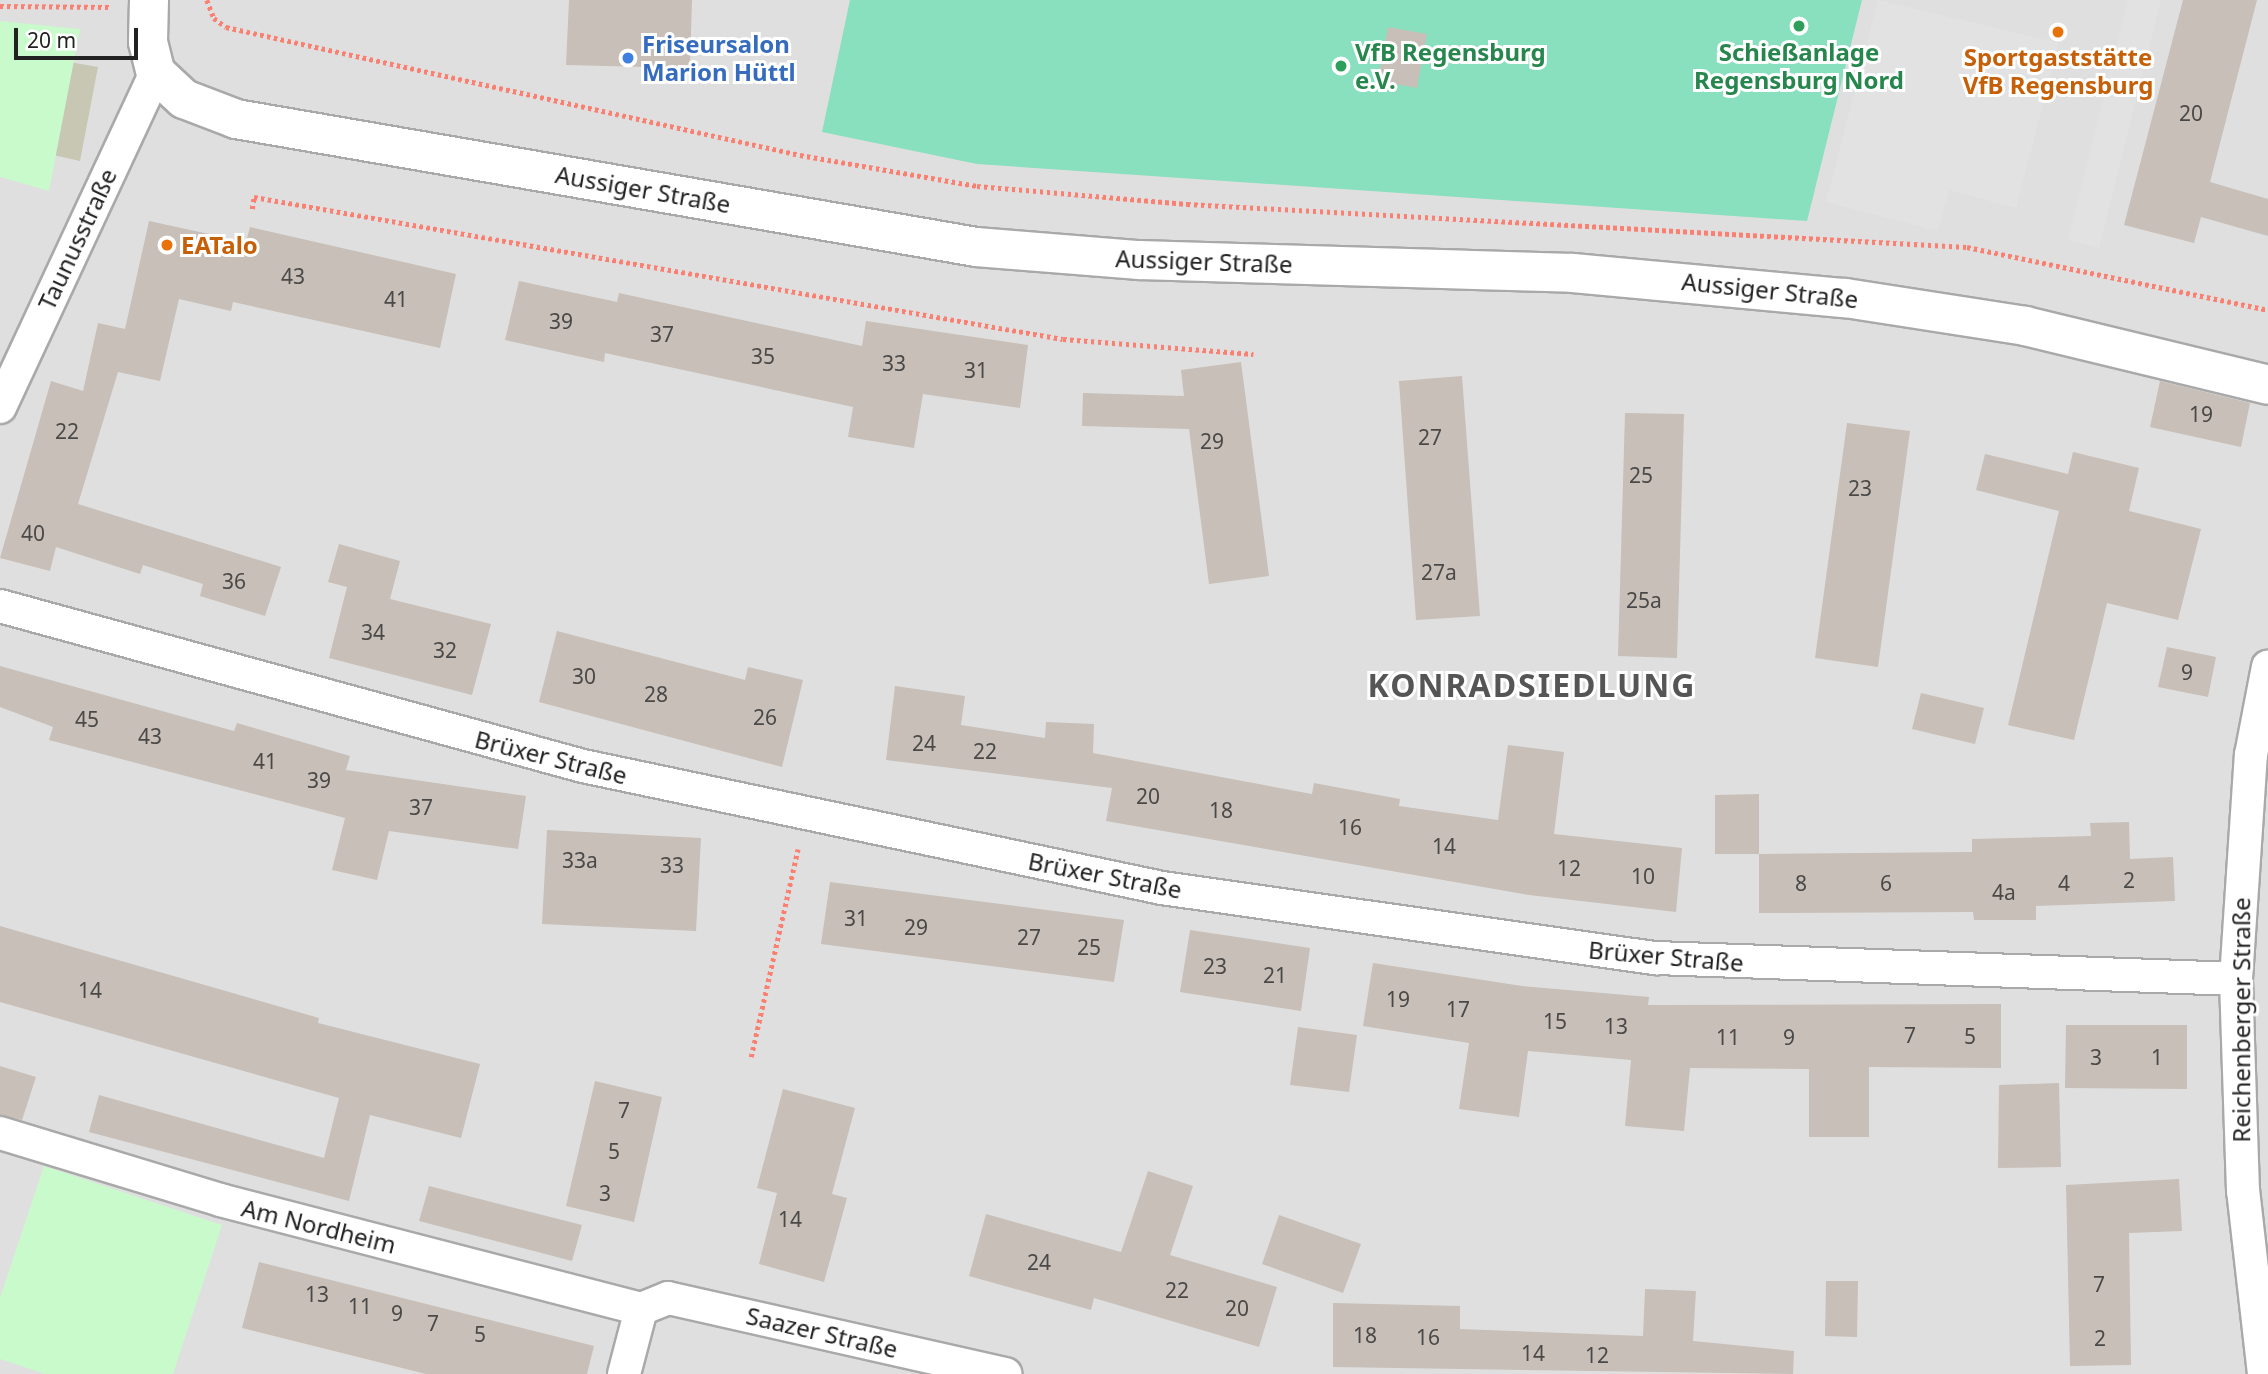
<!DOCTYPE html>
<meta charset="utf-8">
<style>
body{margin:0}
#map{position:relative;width:2268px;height:1374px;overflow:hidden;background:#f2efe9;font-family:"Noto Sans",sans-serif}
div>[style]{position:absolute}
.residential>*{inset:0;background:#e0dfdf}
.construction>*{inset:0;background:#c7c7b4}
.park>*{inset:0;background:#c8facc}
.pitch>*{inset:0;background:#88e0be}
.parking>*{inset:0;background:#e2e2e2}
.building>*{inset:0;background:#c7bfb8}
.path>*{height:4.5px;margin-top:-2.25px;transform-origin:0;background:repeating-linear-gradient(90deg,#fa8072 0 3.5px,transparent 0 7px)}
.roads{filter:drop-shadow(2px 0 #a9a9a9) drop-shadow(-2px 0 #a9a9a9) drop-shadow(0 2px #a9a9a9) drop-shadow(0 -2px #a9a9a9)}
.minor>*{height:32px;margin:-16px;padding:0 16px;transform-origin:16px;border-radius:16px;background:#fff}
.tertiary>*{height:38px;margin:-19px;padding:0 19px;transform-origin:19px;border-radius:19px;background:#fff}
.dots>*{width:19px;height:19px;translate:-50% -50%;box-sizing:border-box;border:4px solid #fff;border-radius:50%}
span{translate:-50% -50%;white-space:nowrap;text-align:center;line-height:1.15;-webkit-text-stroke:6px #fff;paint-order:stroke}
.number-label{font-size:21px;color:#4b4948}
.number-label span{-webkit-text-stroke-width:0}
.shop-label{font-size:24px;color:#366cbe;font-weight:700}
.left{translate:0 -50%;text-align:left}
.leisure-label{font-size:24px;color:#27864d;font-weight:700}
.food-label{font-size:24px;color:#c56008;font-weight:700}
.street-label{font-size:24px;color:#222}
.district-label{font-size:32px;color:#555;font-weight:700;letter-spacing:2px}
.scale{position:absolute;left:14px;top:28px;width:124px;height:32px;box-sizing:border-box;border:4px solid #222;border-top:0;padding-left:9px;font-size:21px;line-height:24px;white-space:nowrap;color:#222;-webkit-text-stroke:5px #fff;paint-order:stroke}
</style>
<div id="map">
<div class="residential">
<i style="clip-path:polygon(0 0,2268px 0,2268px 1374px,0 1374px)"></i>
</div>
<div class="construction">
<i style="clip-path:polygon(0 50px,98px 67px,80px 161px,0 143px)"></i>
</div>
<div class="park">
<i style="clip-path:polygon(0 21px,80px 29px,49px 191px,0 177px)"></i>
<i style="clip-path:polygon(44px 1166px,222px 1225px,173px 1374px,45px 1374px,0 1359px,0 1298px)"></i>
</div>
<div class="pitch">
<i style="clip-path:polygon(850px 0,1862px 0,1807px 221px,977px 164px,822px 132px)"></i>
</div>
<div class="parking">
<i style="clip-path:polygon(1878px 0,2059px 43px,2016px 208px,1949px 190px,1938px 231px,1826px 202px)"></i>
<i style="clip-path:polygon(2128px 0,2161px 0,2099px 248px,2068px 240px)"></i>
</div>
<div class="building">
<i style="clip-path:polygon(569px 0,692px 0,690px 68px,566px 65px)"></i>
<i style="clip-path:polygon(2183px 0,2257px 0,2210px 182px,2268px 199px,2268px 236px,2201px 217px,2194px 243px,2124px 225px)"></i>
<i style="clip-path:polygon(1388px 27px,1427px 34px,1417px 88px,1378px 81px)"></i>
<i style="clip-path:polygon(149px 221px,246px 242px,250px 227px,456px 274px,440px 348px,233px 302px,231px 311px,179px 299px,160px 381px,118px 372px,78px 504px,281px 567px,265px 616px,200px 596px,203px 584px,143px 565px,140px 574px,56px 547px,50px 571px,0 558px,51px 381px,83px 391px,98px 323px,125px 329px)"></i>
<i style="clip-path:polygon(519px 281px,617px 302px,619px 293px,862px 346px,866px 321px,1028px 345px,1020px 408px,923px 394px,914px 448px,848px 437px,853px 407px,605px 353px,604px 362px,505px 340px)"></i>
<i style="clip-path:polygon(1241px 362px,1269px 576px,1209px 584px,1189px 429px,1082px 426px,1083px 393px,1184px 396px,1181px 370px)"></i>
<i style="clip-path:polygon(1462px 376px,1480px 616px,1416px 620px,1399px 381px)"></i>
<i style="clip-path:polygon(2160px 381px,2250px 403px,2241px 447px,2150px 427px)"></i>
<i style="clip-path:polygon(1625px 413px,1684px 414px,1677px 658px,1618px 656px)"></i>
<i style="clip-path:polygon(1847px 423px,1910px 431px,1878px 667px,1815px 658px)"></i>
<i style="clip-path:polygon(2073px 452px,2139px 468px,2129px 511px,2201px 529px,2178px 620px,2107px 603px,2074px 740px,2008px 725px,2059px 511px,1976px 490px,1985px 454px,2068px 474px)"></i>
<i style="clip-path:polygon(339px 544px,400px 561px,390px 599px,491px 624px,472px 695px,329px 658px,347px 587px,328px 582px)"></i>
<i style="clip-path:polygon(557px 631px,745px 680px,748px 667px,803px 680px,782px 767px,539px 702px)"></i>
<i style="clip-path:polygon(2167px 647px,2216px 657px,2208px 697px,2158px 687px)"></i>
<i style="clip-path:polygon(0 666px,234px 731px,237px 723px,350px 756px,346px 770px,526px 796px,518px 849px,389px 831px,377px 880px,332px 870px,345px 818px,49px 740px,53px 727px,0 707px)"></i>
<i style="clip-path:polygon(895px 686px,965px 696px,961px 725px,1045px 738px,1046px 722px,1094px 724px,1093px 753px,1312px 794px,1314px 783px,1400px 799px,1399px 806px,1498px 820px,1508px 745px,1564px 752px,1554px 834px,1682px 848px,1676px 912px,1529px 895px,1106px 821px,1112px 788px,886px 760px)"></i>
<i style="clip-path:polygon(1921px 693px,1984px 708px,1975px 744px,1912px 729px)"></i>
<i style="clip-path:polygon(1759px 794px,1759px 854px,1715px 854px,1715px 795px)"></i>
<i style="clip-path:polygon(2129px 822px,2130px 859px,2173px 857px,2175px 901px,2036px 906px,2036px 920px,1974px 920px,1973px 912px,1759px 913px,1759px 854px,1972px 852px,1972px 839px,2091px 836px,2090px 823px)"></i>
<i style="clip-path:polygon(547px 830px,701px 838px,696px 931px,542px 924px)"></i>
<i style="clip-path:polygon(830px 882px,1124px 920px,1114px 982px,821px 944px)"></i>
<i style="clip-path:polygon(0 926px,319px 1018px,318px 1023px,480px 1064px,461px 1138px,370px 1115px,349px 1201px,89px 1132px,99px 1095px,324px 1158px,339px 1098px,0 1002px)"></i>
<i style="clip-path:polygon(1190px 930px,1310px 948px,1301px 1011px,1180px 992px)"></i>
<i style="clip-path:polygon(1373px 963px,1522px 986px,1649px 997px,1648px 1005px,2001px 1004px,2001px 1068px,1869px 1067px,1869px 1137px,1809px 1137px,1809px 1069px,1690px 1068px,1684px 1131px,1625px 1126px,1631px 1060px,1528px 1051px,1519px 1117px,1459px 1109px,1469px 1043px,1363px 1026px)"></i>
<i style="clip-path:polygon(2066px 1025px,2187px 1025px,2187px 1089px,2065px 1088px)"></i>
<i style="clip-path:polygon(1298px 1027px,1357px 1035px,1349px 1092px,1290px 1085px)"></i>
<i style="clip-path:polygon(0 1066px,36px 1077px,22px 1120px,0 1115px)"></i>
<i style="clip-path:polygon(595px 1081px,662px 1097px,634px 1222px,566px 1206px)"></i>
<i style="clip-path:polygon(2059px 1083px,2061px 1167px,1998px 1168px,1999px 1085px)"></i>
<i style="clip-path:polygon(783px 1089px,855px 1108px,832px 1194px,847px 1198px,824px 1282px,759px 1264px,777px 1193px,757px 1188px)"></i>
<i style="clip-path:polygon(1148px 1171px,1193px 1186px,1170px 1255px,1277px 1287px,1259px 1347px,1094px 1298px,1091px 1310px,969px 1276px,986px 1214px,1121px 1252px)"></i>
<i style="clip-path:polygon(2179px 1179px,2182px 1231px,2129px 1233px,2131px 1365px,2070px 1366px,2066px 1185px)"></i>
<i style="clip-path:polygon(429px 1186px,582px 1225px,572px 1261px,419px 1221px)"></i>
<i style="clip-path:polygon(1279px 1215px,1361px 1244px,1343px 1293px,1262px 1264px)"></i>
<i style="clip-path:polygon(259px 1262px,594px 1346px,587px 1374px,426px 1374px,242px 1328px)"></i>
<i style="clip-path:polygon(1826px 1281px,1858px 1281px,1857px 1337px,1825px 1336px)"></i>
<i style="clip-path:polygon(1645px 1289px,1696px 1291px,1693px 1341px,1794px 1351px,1793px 1374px,1333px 1367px,1333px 1303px,1460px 1306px,1460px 1329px,1643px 1336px)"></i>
</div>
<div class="path">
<i style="left:207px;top:0;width:19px;rotate:69deg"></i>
<i style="left:214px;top:18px;width:15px;rotate:37deg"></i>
<i style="left:226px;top:27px;width:588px;rotate:12.57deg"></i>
<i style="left:800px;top:155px;width:180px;rotate:9.9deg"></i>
<i style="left:977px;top:186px;width:211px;rotate:4.9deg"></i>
<i style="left:1187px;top:204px;width:781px;rotate:3.16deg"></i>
<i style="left:1967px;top:247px;width:308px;rotate:11.8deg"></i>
<i style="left:0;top:6px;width:109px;rotate:0.5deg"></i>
<i style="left:252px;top:209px;width:12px;rotate:-81deg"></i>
<i style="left:254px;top:197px;width:821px;rotate:9.96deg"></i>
<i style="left:1063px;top:339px;width:191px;rotate:4.5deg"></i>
<i style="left:751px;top:1057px;width:213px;rotate:-77.3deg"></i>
</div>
<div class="roads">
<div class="minor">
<i style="left:0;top:407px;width:369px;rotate:-65deg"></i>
<i style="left:0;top:606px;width:605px;rotate:15.35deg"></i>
<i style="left:583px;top:766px;width:592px;rotate:11.9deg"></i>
<i style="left:1162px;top:888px;width:499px;rotate:8.1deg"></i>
<i style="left:1656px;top:958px;width:580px;rotate:2.07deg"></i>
<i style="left:0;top:1133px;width:230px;rotate:16.9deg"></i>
<i style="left:220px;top:1200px;width:435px;rotate:14.5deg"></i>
<i style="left:641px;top:1309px;width:29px;rotate:-22deg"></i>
<i style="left:668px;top:1298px;width:346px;rotate:12.7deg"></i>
<i style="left:624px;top:1374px;width:67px;rotate:-75.3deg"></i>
<i style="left:2264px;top:1374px;width:184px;rotate:-96.5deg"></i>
<i style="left:2243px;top:1191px;width:212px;rotate:-91.9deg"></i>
<i style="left:2236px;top:979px;width:225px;rotate:-86.2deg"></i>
<i style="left:2251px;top:755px;width:90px;rotate:-79.1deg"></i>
</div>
<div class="tertiary">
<i style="left:149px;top:0;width:42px;rotate:91.4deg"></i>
<i style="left:148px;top:42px;width:32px;rotate:76deg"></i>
<i style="left:156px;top:73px;width:38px;rotate:43deg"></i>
<i style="left:184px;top:99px;width:56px;rotate:21deg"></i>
<i style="left:236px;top:119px;width:751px;rotate:9.81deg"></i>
<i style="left:976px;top:247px;width:164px;rotate:4.6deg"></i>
<i style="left:1139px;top:260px;width:434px;rotate:1.7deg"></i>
<i style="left:1573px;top:273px;width:273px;rotate:5.3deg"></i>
<i style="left:1845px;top:298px;width:182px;rotate:8.8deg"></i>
<i style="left:2025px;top:326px;width:250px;rotate:13.6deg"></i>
</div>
</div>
<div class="dots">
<i style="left:1799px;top:26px;background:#2e9e5b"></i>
<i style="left:2058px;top:32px;background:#e8710a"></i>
<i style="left:628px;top:58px;background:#3f7fe0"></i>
<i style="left:1341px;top:66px;background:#2e9e5b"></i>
<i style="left:167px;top:245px;background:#e8710a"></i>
</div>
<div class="number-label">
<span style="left:2191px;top:113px">20</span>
<span style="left:293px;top:276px">43</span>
<span style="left:396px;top:299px">41</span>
<span style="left:561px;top:321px">39</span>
<span style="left:662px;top:334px">37</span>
<span style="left:763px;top:356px">35</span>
<span style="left:894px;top:363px">33</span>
<span style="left:976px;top:370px">31</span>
<span style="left:2201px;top:414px">19</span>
<span style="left:67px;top:431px">22</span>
<span style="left:1430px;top:437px">27</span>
<span style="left:1212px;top:441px">29</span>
<span style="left:1641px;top:475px">25</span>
<span style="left:1860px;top:488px">23</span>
<span style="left:33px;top:533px">40</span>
<span style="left:1439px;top:572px">27a</span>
<span style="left:234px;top:581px">36</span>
<span style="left:1644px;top:600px">25a</span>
<span style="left:373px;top:632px">34</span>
<span style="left:445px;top:650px">32</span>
<span style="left:2187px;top:672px">9</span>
<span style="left:584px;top:676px">30</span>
<span style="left:656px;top:694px">28</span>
<span style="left:765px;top:717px">26</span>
<span style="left:87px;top:719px">45</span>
<span style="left:150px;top:736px">43</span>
<span style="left:924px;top:743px">24</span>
<span style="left:985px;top:751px">22</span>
<span style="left:265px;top:761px">41</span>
<span style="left:319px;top:780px">39</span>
<span style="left:1148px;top:796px">20</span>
<span style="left:421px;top:807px">37</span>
<span style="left:1221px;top:810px">18</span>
<span style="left:1350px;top:827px">16</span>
<span style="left:1444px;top:846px">14</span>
<span style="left:580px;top:860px">33a</span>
<span style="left:672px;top:865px">33</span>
<span style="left:1569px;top:868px">12</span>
<span style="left:1643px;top:876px">10</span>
<span style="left:2129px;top:880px">2</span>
<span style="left:1801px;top:883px">8</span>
<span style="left:1886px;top:883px">6</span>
<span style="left:2064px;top:883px">4</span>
<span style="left:2004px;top:892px">4a</span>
<span style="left:856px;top:918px">31</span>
<span style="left:916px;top:927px">29</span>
<span style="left:1029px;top:937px">27</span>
<span style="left:1089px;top:947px">25</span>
<span style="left:1215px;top:966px">23</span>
<span style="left:1275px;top:975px">21</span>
<span style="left:90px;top:990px">14</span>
<span style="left:1398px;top:999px">19</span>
<span style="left:1458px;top:1009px">17</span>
<span style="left:1555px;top:1021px">15</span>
<span style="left:1616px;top:1026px">13</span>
<span style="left:1910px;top:1035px">7</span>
<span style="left:1970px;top:1036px">5</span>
<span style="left:1728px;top:1037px">11</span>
<span style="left:1789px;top:1037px">9</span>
<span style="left:2096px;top:1057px">3</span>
<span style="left:2157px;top:1057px">1</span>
<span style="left:624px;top:1110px">7</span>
<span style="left:614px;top:1151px">5</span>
<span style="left:605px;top:1193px">3</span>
<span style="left:790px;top:1219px">14</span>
<span style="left:1039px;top:1262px">24</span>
<span style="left:2099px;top:1284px">7</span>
<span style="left:1177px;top:1290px">22</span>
<span style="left:317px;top:1294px">13</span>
<span style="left:360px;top:1306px">11</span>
<span style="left:1237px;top:1308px">20</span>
<span style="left:397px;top:1313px">9</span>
<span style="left:433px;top:1323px">7</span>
<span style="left:480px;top:1334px">5</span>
<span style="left:1365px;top:1335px">18</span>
<span style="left:1428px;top:1337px">16</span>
<span style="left:2100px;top:1338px">2</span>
<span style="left:1533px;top:1353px">14</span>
<span style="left:1597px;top:1355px">12</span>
</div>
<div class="shop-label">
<span class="left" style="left:642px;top:58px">Friseursalon<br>Marion Hüttl</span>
</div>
<div class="leisure-label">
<span class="left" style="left:1355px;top:66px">VfB Regensburg<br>e.V.</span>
<span style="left:1799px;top:66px">Schießanlage<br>Regensburg Nord</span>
</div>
<div class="food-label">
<span style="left:2058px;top:71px">Sportgaststätte<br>VfB Regensburg</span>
<span class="left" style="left:181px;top:245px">EATalo</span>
</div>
<div class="street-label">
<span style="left:643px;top:189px;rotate:10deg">Aussiger Straße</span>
<span style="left:77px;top:239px;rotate:-65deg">Taunusstraße</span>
<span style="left:1204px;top:261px;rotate:2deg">Aussiger Straße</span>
<span style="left:1770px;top:290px;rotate:6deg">Aussiger Straße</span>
<span style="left:551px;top:757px;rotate:14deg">Brüxer Straße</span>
<span style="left:1105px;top:875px;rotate:11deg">Brüxer Straße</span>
<span style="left:1666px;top:956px;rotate:5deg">Brüxer Straße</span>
<span style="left:2241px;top:1020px;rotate:-90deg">Reichenberger Straße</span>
<span style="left:319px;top:1226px;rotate:14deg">Am Nordheim</span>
<span style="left:822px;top:1332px;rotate:13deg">Saazer Straße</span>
</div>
<div class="district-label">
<span style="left:1532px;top:685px">KONRADSIEDLUNG</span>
</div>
<div class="scale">20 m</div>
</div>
